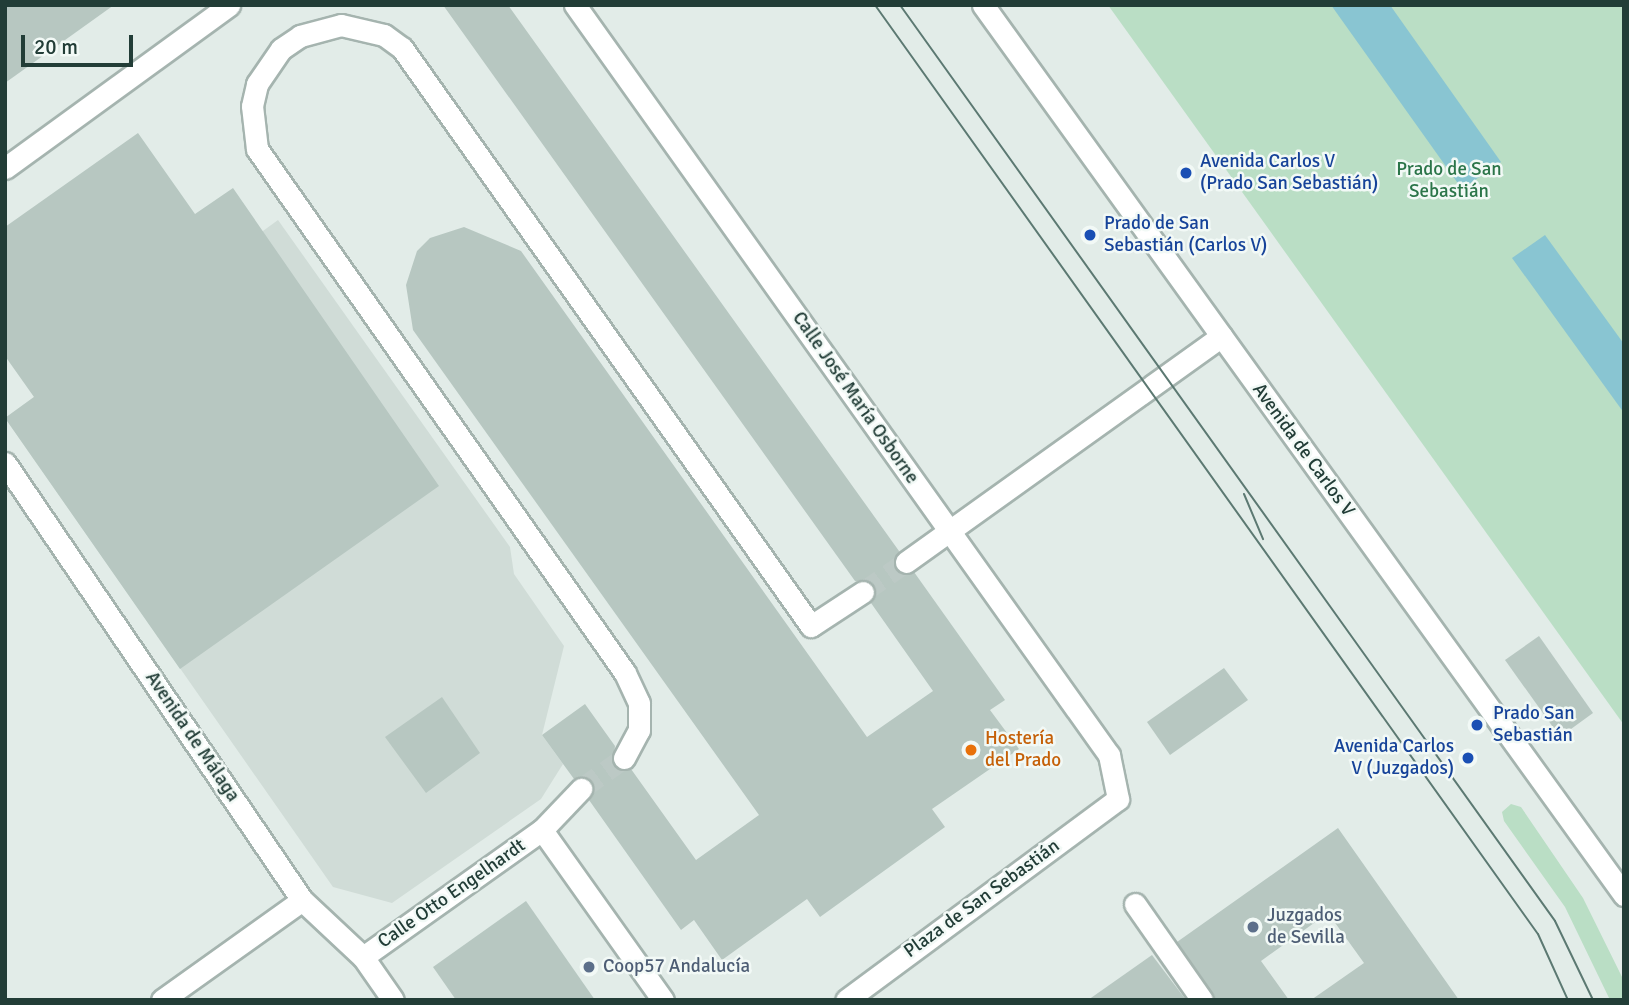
<!DOCTYPE html>
<meta charset="utf-8">
<style>
body{margin:0}
#map{position:relative;width:1629px;height:1005px;overflow:hidden;background:#e2ece8;font-family:Signika,sans-serif}
div>[style]{position:absolute}
.built>*{inset:0;background:#d0dcd7}
.green>*{inset:0;background:#badec5}
.water>*{inset:0;background:#89c5d2}
.building>*{inset:0;background:#b7c7c1}
.minor-tunnel>*{height:21px;margin-top:-10.5px;transform-origin:0;background:repeating-linear-gradient(90deg,#bcc9c5 0 21px,transparent 0 31px)}
.roads{filter:drop-shadow(2px 0 #a5b4af) drop-shadow(-2px 0 #a5b4af) drop-shadow(0 2px #a5b4af) drop-shadow(0 -2px #a5b4af)}
.minor>*{height:21px;margin:-10.5px;padding:0 10.5px;transform-origin:10.5px;border-radius:10.5px;background:#fff}
.tram>*{height:2px;margin:-1px;padding:0 1px;transform-origin:1px;border-radius:1px;background:#5c7972}
.dots>*{width:19px;height:19px;translate:-50% -50%;box-sizing:border-box;border:4px solid #f2f9f6;border-radius:50%}
span{translate:-50% -50%;white-space:nowrap;text-align:center;line-height:1.15;-webkit-text-stroke:5px #f2f9f6;paint-order:stroke}
.transit-label{font-size:19px;color:#164399}
.left{translate:0 -50%;text-align:left}
.right{translate:-100% -50%;text-align:right}
.park-label{font-size:19px;color:#2b7549}
.street-label{font-size:19px;color:#223d37}
.food-label{font-size:19px;color:#c56008}
.service-label{font-size:19px;color:#4e5e75}
.frame{position:absolute;inset:0;border:7px solid #223d37;pointer-events:none}
.scale{position:absolute;left:21px;top:35px;width:112px;height:32px;box-sizing:border-box;border:4px solid #223d37;border-top:0;padding-left:9px;font-size:21px;line-height:24px;white-space:nowrap;color:#223d37;-webkit-text-stroke:5px #f2f9f6;paint-order:stroke}
</style>
<div id="map">
<div class="built">
<i style="clip-path:polygon(278px 220px,510px 547px,514px 574px,564px 646px,542px 735px,563px 764px,541px 799px,392px 903px,333px 887px,5px 418px)"></i>
</div>
<div class="green">
<i style="clip-path:polygon(1108px 5px,1624px 5px,1624px 725px)"></i>
<i style="clip-path:polygon(1511px 804px,1521px 807px,1583px 898px,1624px 981px,1624px 1000px,1610px 1000px,1565px 907px,1504px 821px,1502px 812px)"></i>
</div>
<div class="water">
<i style="clip-path:polygon(1331px 5px,1390px 5px,1501px 162px,1462px 189px)"></i>
<i style="clip-path:polygon(1545px 235px,1624px 344px,1624px 413px,1512px 258px)"></i>
</div>
<div class="building">
<i style="clip-path:polygon(5px 5px,114px 5px,5px 83px)"></i>
<i style="clip-path:polygon(443px 5px,508px 5px,899px 551px,896px 570px,914px 572px,1005px 700px,990px 710px,1019px 749px,932px 809px,945px 827px,820px 917px,807px 899px,722px 960px,694px 920px,681px 930px,589px 800px,590px 780px,574px 779px,542px 735px,585px 704px,615px 746px,613px 765px,631px 769px,696px 860px,759px 815px,413px 330px,406px 285px,417px 251px,430px 238px,464px 227px,521px 251px,867px 737px,933px 691px,871px 603px,874px 584px,855px 581px)"></i>
<i style="clip-path:polygon(138px 133px,195px 214px,233px 188px,439px 486px,180px 669px,5px 418px,34px 397px,5px 356px,5px 227px)"></i>
<i style="clip-path:polygon(1539px 636px,1593px 713px,1560px 737px,1505px 660px)"></i>
<i style="clip-path:polygon(1224px 668px,1248px 700px,1170px 755px,1147px 722px)"></i>
<i style="clip-path:polygon(442px 697px,480px 753px,426px 793px,385px 737px)"></i>
<i style="clip-path:polygon(1338px 828px,1459px 1000px,1311px 1000px,1364px 963px,1328px 913px,1261px 961px,1289px 1000px,1215px 1000px,1177px 942px)"></i>
<i style="clip-path:polygon(526px 901px,595px 1000px,456px 1000px,433px 967px)"></i>
<i style="clip-path:polygon(1152px 955px,1186px 1000px,1088px 1000px)"></i>
</div>
<div class="minor-tunnel">
<i style="left:863px;top:592px;width:52px;rotate:-34.9deg"></i>
<i style="left:581px;top:789px;width:53px;rotate:-35.8deg"></i>
</div>
<div class="roads">
<div class="minor">
<i style="left:575px;top:5px;width:921px;rotate:54.55deg"></i>
<i style="left:1109px;top:755px;width:45px;rotate:78.4deg"></i>
<i style="left:1118px;top:799px;width:338px;rotate:143.5deg"></i>
<i style="left:983px;top:5px;width:1097px;rotate:54.24deg"></i>
<i style="left:5px;top:168px;width:277px;rotate:-36deg"></i>
<i style="left:5px;top:463px;width:528px;rotate:55.8deg"></i>
<i style="left:302px;top:900px;width:83px;rotate:43.1deg"></i>
<i style="left:363px;top:957px;width:52px;rotate:55.1deg"></i>
<i style="left:906px;top:562px;width:388px;rotate:-35.6deg"></i>
<i style="left:624px;top:758px;width:32px;rotate:-62deg"></i>
<i style="left:639px;top:730px;width:27px;rotate:-90deg"></i>
<i style="left:639px;top:703px;width:33px;rotate:-115deg"></i>
<i style="left:625px;top:673px;width:640px;rotate:-125.08deg"></i>
<i style="left:257px;top:149px;width:43px;rotate:-96.6deg"></i>
<i style="left:252px;top:106px;width:23px;rotate:-77deg"></i>
<i style="left:257px;top:84px;width:42px;rotate:-55.6deg"></i>
<i style="left:281px;top:49px;width:23px;rotate:-34deg"></i>
<i style="left:300px;top:36px;width:42px;rotate:-15deg"></i>
<i style="left:341px;top:25px;width:44px;rotate:13.1deg"></i>
<i style="left:384px;top:35px;width:22px;rotate:36deg"></i>
<i style="left:402px;top:48px;width:708px;rotate:54.72deg"></i>
<i style="left:811px;top:626px;width:62px;rotate:-33.2deg"></i>
<i style="left:542px;top:830px;width:57px;rotate:-46.4deg"></i>
<i style="left:1135px;top:904px;width:117px;rotate:55.1deg"></i>
<i style="left:363px;top:957px;width:219px;rotate:-35.4deg"></i>
<i style="left:542px;top:830px;width:209px;rotate:54.6deg"></i>
<i style="left:162px;top:1000px;width:172px;rotate:-35.5deg"></i>
</div>
</div>
<div class="tram">
<i style="left:875px;top:5px;width:1141px;rotate:54.49deg"></i>
<i style="left:1538px;top:934px;width:72px;rotate:65.6deg"></i>
<i style="left:900px;top:5px;width:1126px;rotate:54.43deg"></i>
<i style="left:1555px;top:921px;width:88px;rotate:64.3deg"></i>
<i style="left:1244px;top:494px;width:49px;rotate:67.1deg"></i>
</div>
<div class="dots">
<i style="left:1186px;top:173px;background:#1a4fb4"></i>
<i style="left:1090px;top:235px;background:#1a4fb4"></i>
<i style="left:1477px;top:725px;background:#1a4fb4"></i>
<i style="left:971px;top:750px;background:#e8710a"></i>
<i style="left:1468px;top:758px;background:#1a4fb4"></i>
<i style="left:1253px;top:927px;background:#5c6f8a"></i>
<i style="left:589px;top:967px;background:#5c6f8a"></i>
</div>
<div class="transit-label">
<span class="left" style="left:1200px;top:173px">Avenida Carlos V<br>(Prado San Sebastián)</span>
<span class="left" style="left:1104px;top:235px">Prado de San<br>Sebastián (Carlos V)</span>
<span class="left" style="left:1493px;top:725px">Prado San<br>Sebastián</span>
<span class="right" style="left:1454px;top:758px">Avenida Carlos<br>V (Juzgados)</span>
</div>
<div class="park-label">
<span style="left:1449px;top:181px">Prado de San<br>Sebastián</span>
</div>
<div class="street-label">
<span style="left:855px;top:398px;rotate:55deg">Calle José María Osborne</span>
<span style="left:1303px;top:450px;rotate:54deg">Avenida de Carlos V</span>
<span style="left:192px;top:737px;rotate:56deg">Avenida de Málaga</span>
<span style="left:452px;top:894px;rotate:-35deg">Calle Otto Engelhardt</span>
<span style="left:982px;top:899px;rotate:-36deg">Plaza de San Sebastián</span>
</div>
<div class="food-label">
<span class="left" style="left:985px;top:750px">Hostería<br>del Prado</span>
</div>
<div class="service-label">
<span class="left" style="left:1267px;top:927px">Juzgados<br>de Sevilla</span>
<span class="left" style="left:603px;top:967px">Coop57 Andalucía</span>
</div>
<div class="frame"></div>
<div class="scale">20 m</div>
</div>
